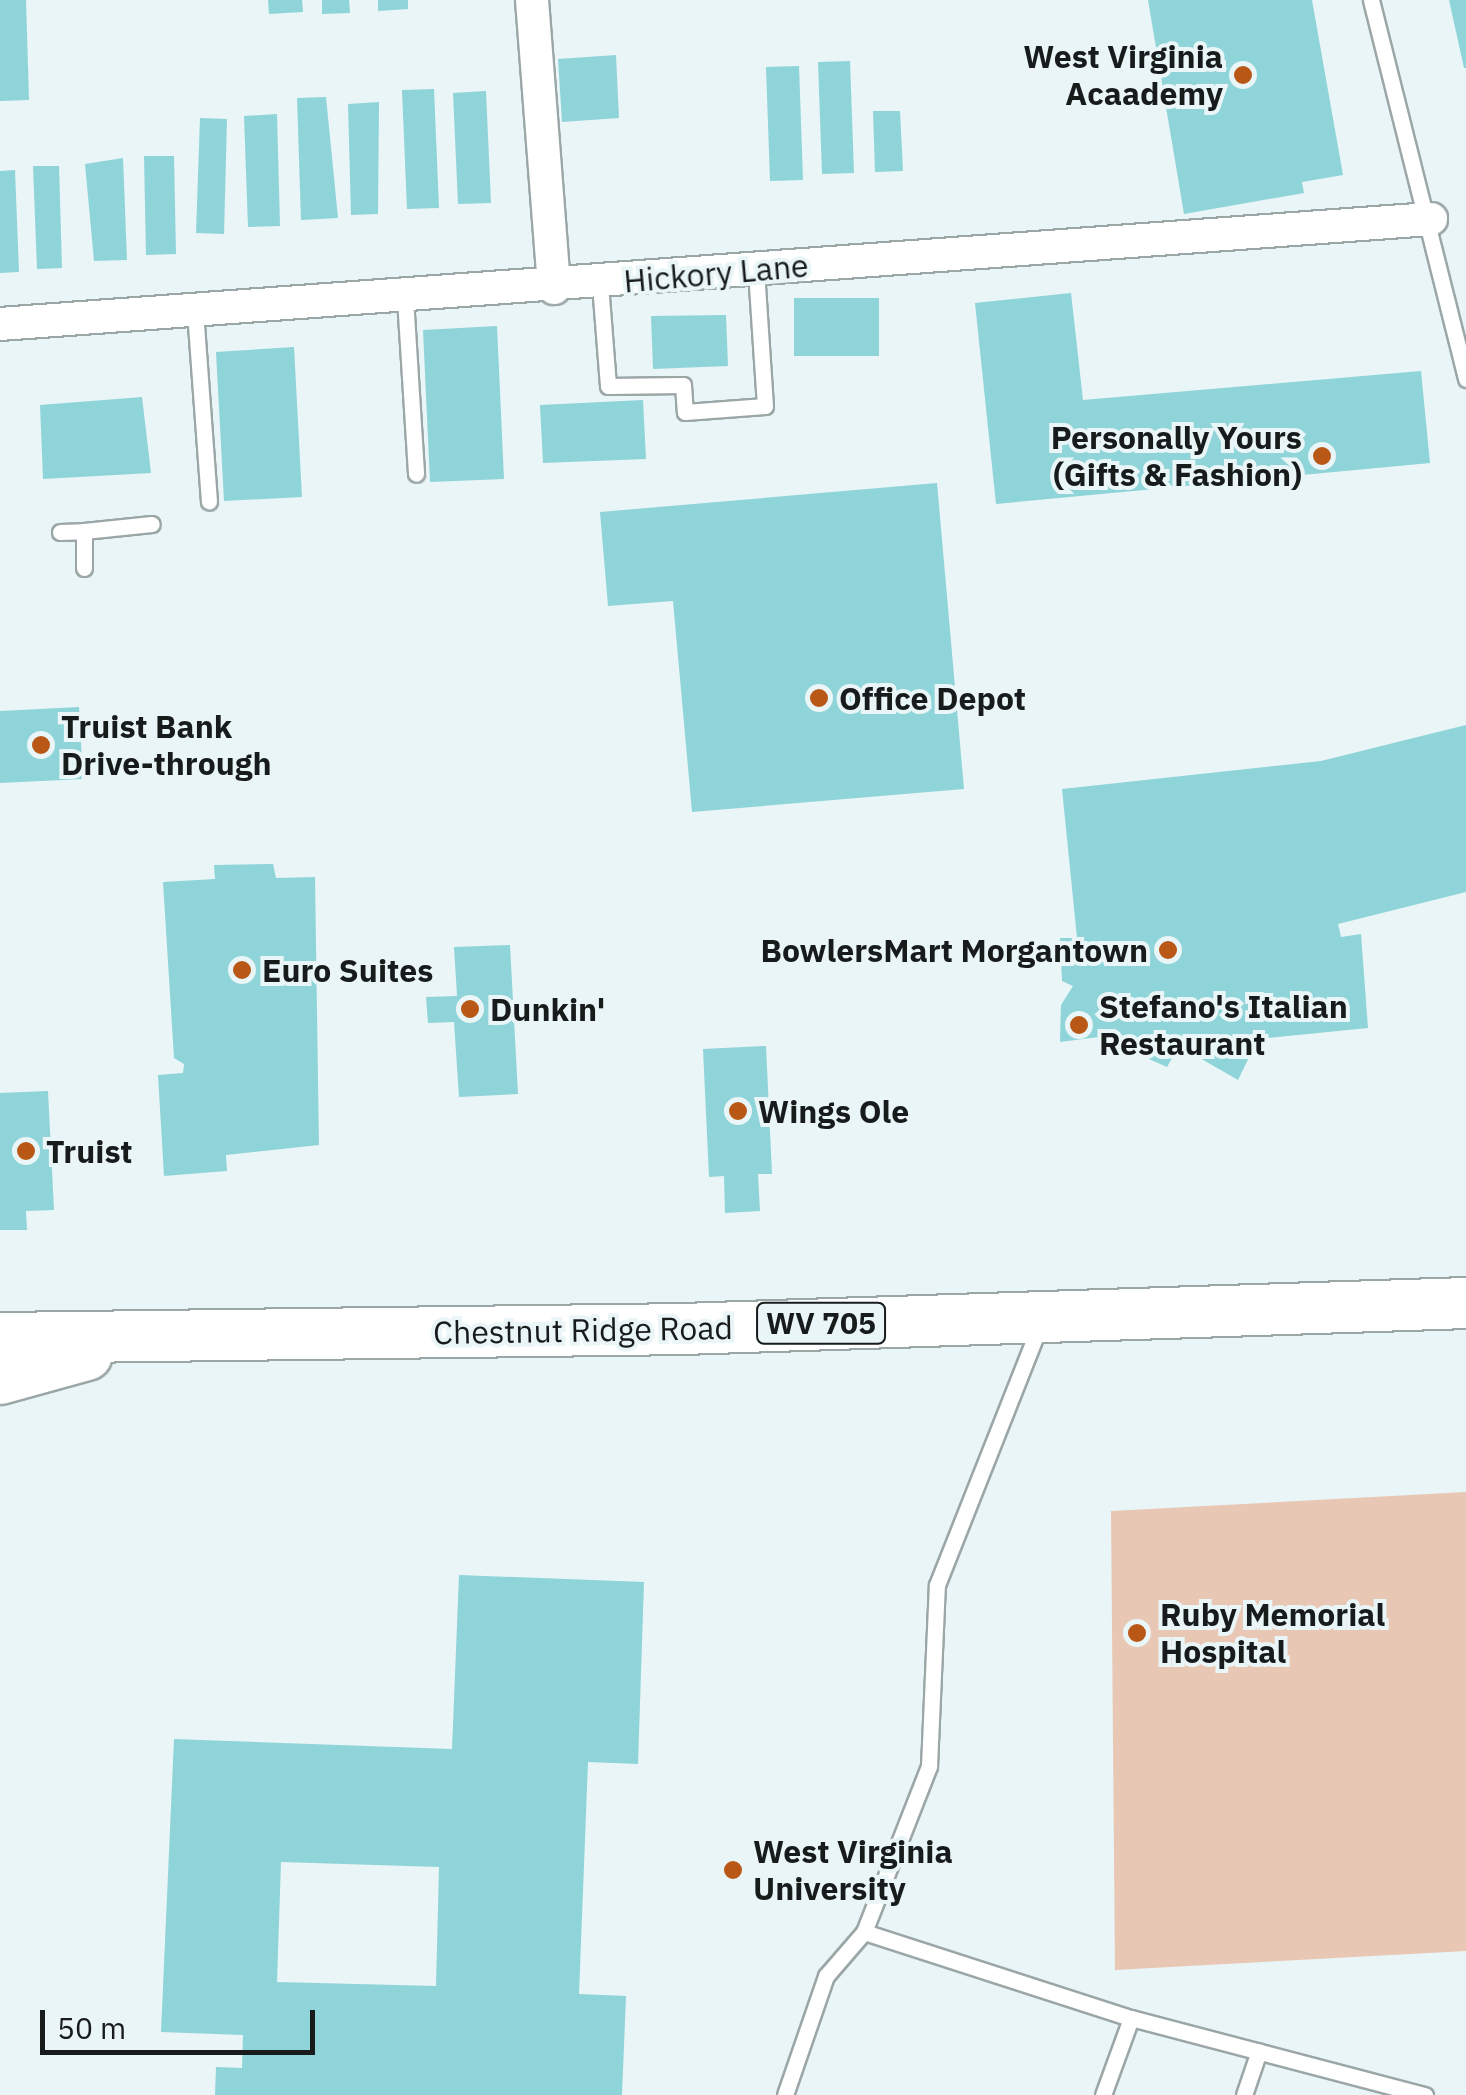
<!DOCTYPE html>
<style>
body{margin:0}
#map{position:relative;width:1466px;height:2095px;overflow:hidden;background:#e9f5f6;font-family:"IBM Plex Sans",sans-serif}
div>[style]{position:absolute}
.green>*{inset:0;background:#e9c7b5}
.building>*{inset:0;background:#8fd4d9}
.roads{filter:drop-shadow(2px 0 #9ba6a7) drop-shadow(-2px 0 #9ba6a7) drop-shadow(0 2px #9ba6a7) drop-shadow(0 -2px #9ba6a7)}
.service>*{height:15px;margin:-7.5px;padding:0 7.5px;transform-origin:7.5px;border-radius:7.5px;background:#fff}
.minor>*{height:32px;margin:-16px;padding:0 16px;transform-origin:16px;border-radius:16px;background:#fff}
.primary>*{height:50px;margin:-25px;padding:0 25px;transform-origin:25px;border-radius:25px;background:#fff}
.dots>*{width:28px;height:28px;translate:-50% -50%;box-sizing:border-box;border:5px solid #e9f5f6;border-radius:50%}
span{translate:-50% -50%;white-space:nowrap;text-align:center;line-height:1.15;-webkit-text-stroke:8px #e9f5f6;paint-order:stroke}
.shield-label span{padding:2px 8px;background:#e9f5f6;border:2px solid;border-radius:8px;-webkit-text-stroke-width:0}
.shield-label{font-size:30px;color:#171b1c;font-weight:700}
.poi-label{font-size:32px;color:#171b1c;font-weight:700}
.right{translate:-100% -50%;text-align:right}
.left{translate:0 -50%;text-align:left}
.street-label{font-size:32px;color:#171b1c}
.scale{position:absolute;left:40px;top:2010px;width:275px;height:45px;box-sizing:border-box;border:5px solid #171b1c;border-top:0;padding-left:12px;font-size:30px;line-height:35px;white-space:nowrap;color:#171b1c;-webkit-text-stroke:8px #e9f5f6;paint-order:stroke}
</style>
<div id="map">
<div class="green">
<i style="clip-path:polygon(1466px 1492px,1466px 1951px,1115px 1970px,1111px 1511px)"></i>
</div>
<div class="building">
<i style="clip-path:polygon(0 0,26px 0,29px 100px,0 101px)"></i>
<i style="clip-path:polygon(268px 0,302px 0,303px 12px,269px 14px)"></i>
<i style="clip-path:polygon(322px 0,349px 0,350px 13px,322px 14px)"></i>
<i style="clip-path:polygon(378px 0,408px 0,408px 9px,378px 11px)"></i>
<i style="clip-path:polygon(1148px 0,1312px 0,1343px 175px,1302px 182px,1304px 193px,1184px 214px)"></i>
<i style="clip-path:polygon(1449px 0,1466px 0,1466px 68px,1464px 68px)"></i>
<i style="clip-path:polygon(616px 55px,619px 118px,562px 122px,558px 59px)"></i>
<i style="clip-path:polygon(850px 61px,854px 173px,822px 174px,818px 62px)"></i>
<i style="clip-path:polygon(799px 66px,803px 180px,770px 181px,766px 67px)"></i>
<i style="clip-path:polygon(434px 89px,439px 208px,407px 209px,402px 90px)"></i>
<i style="clip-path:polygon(486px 91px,491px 203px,458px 204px,453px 93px)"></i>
<i style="clip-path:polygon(326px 97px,338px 218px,301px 220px,297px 98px)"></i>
<i style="clip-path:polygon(379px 102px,378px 214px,351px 215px,348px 104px)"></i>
<i style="clip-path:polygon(873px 111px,900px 111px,903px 171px,875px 172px)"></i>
<i style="clip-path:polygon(277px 114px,280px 226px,248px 227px,244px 116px)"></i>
<i style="clip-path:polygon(200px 118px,227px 119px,224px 234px,196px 233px)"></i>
<i style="clip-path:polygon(144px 156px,174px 156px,176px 254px,146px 255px)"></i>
<i style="clip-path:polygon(123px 158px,127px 260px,94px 261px,85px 164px)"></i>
<i style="clip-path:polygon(33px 166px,59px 166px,62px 268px,37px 269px)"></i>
<i style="clip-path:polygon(15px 170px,19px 272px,0 273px,0 171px)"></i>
<i style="clip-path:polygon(1071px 293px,1083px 400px,1421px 371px,1430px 463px,996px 504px,975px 303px)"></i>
<i style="clip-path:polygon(794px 298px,879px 298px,879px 356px,794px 356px)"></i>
<i style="clip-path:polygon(726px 315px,728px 366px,653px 369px,651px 316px)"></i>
<i style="clip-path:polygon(497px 326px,504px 479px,430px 482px,423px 330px)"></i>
<i style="clip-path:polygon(294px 347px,302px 497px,224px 501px,216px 352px)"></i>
<i style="clip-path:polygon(142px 397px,151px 473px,43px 479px,40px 405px)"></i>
<i style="clip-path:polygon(643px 400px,646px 459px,543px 463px,540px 405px)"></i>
<i style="clip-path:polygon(937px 483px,964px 789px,692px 812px,673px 601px,608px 606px,600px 512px)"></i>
<i style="clip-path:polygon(79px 707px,83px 779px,0 783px,0 711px)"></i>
<i style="clip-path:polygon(1466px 725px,1466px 892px,1338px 924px,1341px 937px,1361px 934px,1368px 1028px,1258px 1039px,1238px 1080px,1179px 1046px,1167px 1067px,1131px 1051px,1101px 1054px,1099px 1037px,1060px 1042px,1061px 1005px,1073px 986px,1062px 981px,1060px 938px,1077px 938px,1062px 789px,1321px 761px)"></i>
<i style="clip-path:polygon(273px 864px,276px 878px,315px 877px,319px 1145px,226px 1155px,227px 1171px,164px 1176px,158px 1075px,183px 1073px,184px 1064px,174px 1058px,163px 882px,215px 879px,214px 865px)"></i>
<i style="clip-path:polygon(510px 945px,518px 1094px,459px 1097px,454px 1022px,428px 1023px,426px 997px,457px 996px,454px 947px)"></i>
<i style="clip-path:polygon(766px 1046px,772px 1174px,758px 1174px,760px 1211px,725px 1213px,724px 1176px,709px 1177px,703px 1049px)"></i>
<i style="clip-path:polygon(48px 1091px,54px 1210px,26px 1211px,27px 1230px,0 1230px,0 1093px)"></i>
<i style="clip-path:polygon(evenodd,459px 1575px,644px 1582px,638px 1764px,588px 1762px,579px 1994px,626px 1996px,622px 2095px,215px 2095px,216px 2067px,242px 2068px,243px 2035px,161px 2032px,174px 1739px,452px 1749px,459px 1575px,281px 1862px,439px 1867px,436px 1986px,277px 1982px,281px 1862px)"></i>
</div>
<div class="roads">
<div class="service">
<i style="left:1371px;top:0;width:391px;rotate:75.9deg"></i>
<i style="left:600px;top:284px;width:102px;rotate:85.5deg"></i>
<i style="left:608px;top:386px;width:75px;rotate:-0.8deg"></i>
<i style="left:683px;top:385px;width:27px;rotate:86deg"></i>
<i style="left:685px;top:412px;width:80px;rotate:-4.3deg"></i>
<i style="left:765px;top:406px;width:136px;rotate:-93.8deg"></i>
<i style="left:405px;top:298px;width:176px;rotate:86.4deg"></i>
<i style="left:195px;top:311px;width:191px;rotate:85.8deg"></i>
<i style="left:84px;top:531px;width:68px;rotate:-5.9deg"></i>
<i style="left:60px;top:532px;width:24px;rotate:-2deg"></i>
<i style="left:84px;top:531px;width:37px;rotate:90deg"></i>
<i style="left:864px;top:1932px;width:178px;rotate:-68.6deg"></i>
<i style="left:929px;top:1766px;width:181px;rotate:-87.5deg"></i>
<i style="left:937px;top:1585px;width:277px;rotate:-68.4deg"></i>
<i style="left:785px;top:2095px;width:126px;rotate:-71deg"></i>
<i style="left:826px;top:1976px;width:58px;rotate:-49.2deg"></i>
<i style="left:864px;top:1932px;width:281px;rotate:17.9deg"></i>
<i style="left:1131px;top:2018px;width:304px;rotate:14.7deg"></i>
<i style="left:1103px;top:2095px;width:82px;rotate:-70deg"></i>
<i style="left:1244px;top:2095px;width:46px;rotate:-71.2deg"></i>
</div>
<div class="minor">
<i style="left:532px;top:0;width:289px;rotate:85.6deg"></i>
<i style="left:0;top:324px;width:1435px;rotate:-4.2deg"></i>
</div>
<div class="primary">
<i style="left:0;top:1338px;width:683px;rotate:-0.75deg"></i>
<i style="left:683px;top:1329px;width:783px;rotate:-1.9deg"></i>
<i style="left:0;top:1379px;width:90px;rotate:-15.4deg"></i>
</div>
</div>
<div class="dots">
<i style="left:1243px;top:75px;background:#b95816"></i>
<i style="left:1322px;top:456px;background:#b95816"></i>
<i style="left:819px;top:698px;background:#b95816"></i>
<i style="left:41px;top:745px;background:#b95816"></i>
<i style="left:1168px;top:950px;background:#b95816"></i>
<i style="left:242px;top:970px;background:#b95816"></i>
<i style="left:470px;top:1009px;background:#b95816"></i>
<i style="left:1079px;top:1025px;background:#b95816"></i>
<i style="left:738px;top:1111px;background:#b95816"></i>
<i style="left:26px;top:1151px;background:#b95816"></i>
<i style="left:1137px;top:1633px;background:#b95816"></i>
<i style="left:733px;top:1870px;background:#b95816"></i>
</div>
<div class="shield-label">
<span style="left:821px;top:1323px">WV 705</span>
</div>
<div class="poi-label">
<span class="right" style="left:1223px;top:75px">West Virginia<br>Acaademy</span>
<span class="right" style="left:1302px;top:456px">Personally Yours<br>(Gifts &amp; Fashion)</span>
<span class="left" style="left:839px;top:698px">Office Depot</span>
<span class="left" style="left:61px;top:745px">Truist Bank<br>Drive-through</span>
<span class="right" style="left:1148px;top:950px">BowlersMart Morgantown</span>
<span class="left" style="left:262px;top:970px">Euro Suites</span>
<span class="left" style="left:1099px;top:1025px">Stefano's Italian<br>Restaurant</span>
<span class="left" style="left:490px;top:1009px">Dunkin'</span>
<span class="left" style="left:758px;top:1111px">Wings Ole</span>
<span class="left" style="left:46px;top:1151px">Truist</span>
<span class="left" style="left:1160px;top:1633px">Ruby Memorial<br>Hospital</span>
<span class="left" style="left:753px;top:1870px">West Virginia<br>University</span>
</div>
<div class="street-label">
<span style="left:716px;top:273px;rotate:-5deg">Hickory Lane</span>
<span style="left:583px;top:1330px;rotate:-1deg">Chestnut Ridge Road</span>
</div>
<div class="scale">50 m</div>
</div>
